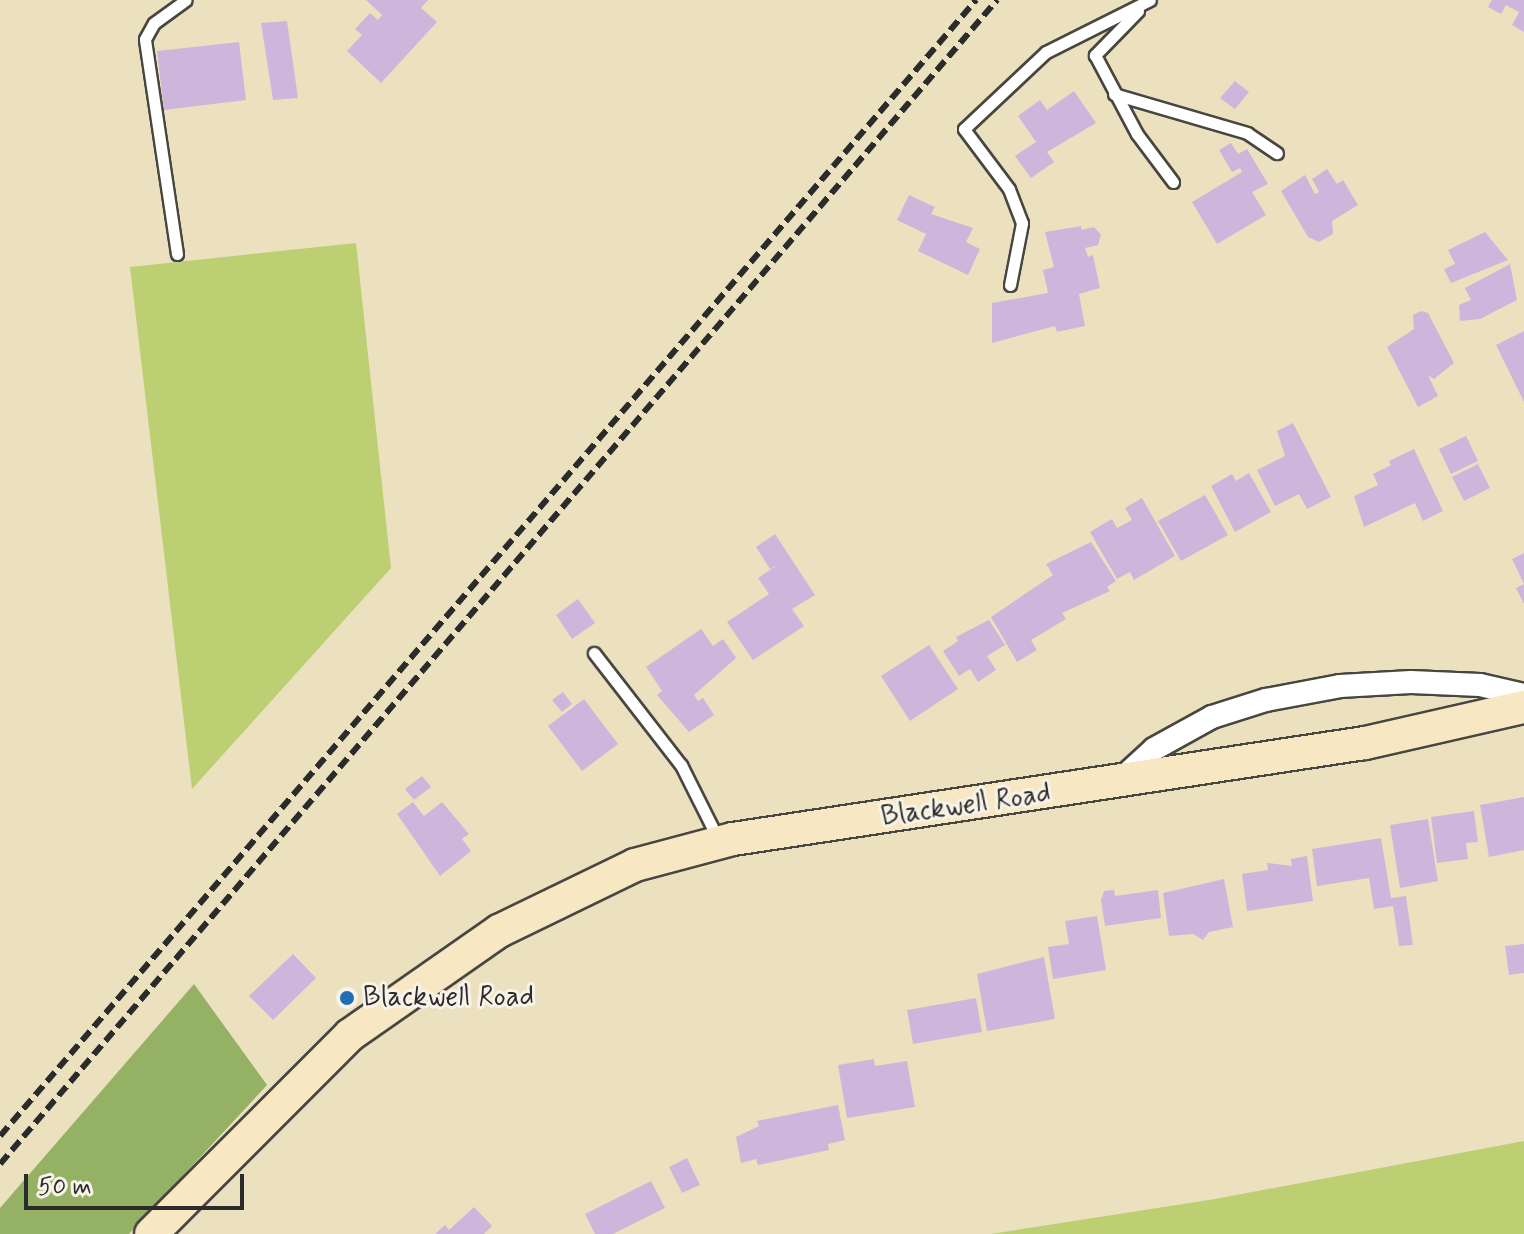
<!DOCTYPE html>
<style>
body{margin:0}
#map{position:relative;width:1524px;height:1234px;overflow:hidden;background:#ece1bf;font-family:Mynerve,sans-serif}
div>[style]{position:absolute}
.green>*{inset:0;background:#bccf72}
.forest>*{inset:0;background:#95b264}
.building>*{inset:0;background:#ceb5dc}
.roads{filter:drop-shadow(2px 0 #484641) drop-shadow(-2px 0 #484641) drop-shadow(0 2px #484641) drop-shadow(0 -2px #484641)}
.lane>*{height:11px;margin:-5.5px;padding:0 5.5px;transform-origin:5.5px;border-radius:5.5px;background:#fff}
.street>*{height:22px;margin:-11px;padding:0 11px;transform-origin:11px;border-radius:11px;background:#fff}
.secondary>*{height:32px;margin:-16px;padding:0 16px;transform-origin:16px;border-radius:16px;background:#f7e8c3}
.rail>*{height:6px;margin-top:-3px;transform-origin:0;background:repeating-linear-gradient(90deg,#2b2b2b 0 12px,transparent 0 18px)}
.dots>*{width:22px;height:22px;translate:-50% -50%;box-sizing:border-box;border:4px solid #f7f3e8;border-radius:50%}
span{translate:-50% -50%;white-space:nowrap;text-align:center;line-height:1.15;-webkit-text-stroke:6px #f7f3e8;paint-order:stroke}
.street-label{font-size:28px;color:#2b2b2b}
.poi-label{font-size:28px;color:#2b2b2b}
.left{translate:0 -50%;text-align:left}
.scale{position:absolute;left:24px;top:1174px;width:220px;height:36px;box-sizing:border-box;border:4px solid #2b2b2b;border-top:0;padding-left:10px;font-size:24px;line-height:28px;white-space:nowrap;color:#2b2b2b;-webkit-text-stroke:6px #f7f3e8;paint-order:stroke}
</style>
<div id="map">
<div class="green">
<i style="clip-path:polygon(356px 243px,391px 568px,192px 789px,130px 267px)"></i>
<i style="clip-path:polygon(1524px 1141px,1524px 1234px,991px 1234px,1215px 1199px)"></i>
</div>
<div class="forest">
<i style="clip-path:polygon(194px 984px,267px 1085px,129px 1234px,0 1234px,0 1208px)"></i>
</div>
<div class="building">
<i style="clip-path:polygon(366px 0,428px 0,421px 8px,437px 22px,381px 83px,347px 51px,362px 35px,355px 29px,370px 13px,378px 20px,382px 15px)"></i>
<i style="clip-path:polygon(1492px 0,1524px 0,1524px 32px,1512px 25px,1519px 12px,1506px 5px,1501px 14px,1488px 7px)"></i>
<i style="clip-path:polygon(287px 21px,298px 98px,273px 100px,261px 23px)"></i>
<i style="clip-path:polygon(239px 42px,246px 100px,164px 110px,157px 51px)"></i>
<i style="clip-path:polygon(1235px 81px,1249px 92px,1235px 109px,1220px 98px)"></i>
<i style="clip-path:polygon(1074px 91px,1096px 123px,1047px 152px,1054px 162px,1031px 178px,1015px 156px,1036px 142px,1018px 116px,1040px 100px,1047px 110px)"></i>
<i style="clip-path:polygon(1231px 143px,1238px 154px,1247px 149px,1268px 184px,1252px 192px,1266px 215px,1217px 244px,1192px 202px,1242px 172px,1240px 168px,1232px 172px,1219px 150px)"></i>
<i style="clip-path:polygon(1327px 169px,1337px 184px,1343px 180px,1358px 205px,1332px 221px,1333px 234px,1319px 242px,1308px 237px,1281px 191px,1305px 175px,1315px 194px,1319px 192px,1312px 179px)"></i>
<i style="clip-path:polygon(909px 195px,935px 207px,931px 214px,973px 228px,966px 242px,980px 249px,968px 275px,918px 251px,926px 234px,897px 220px)"></i>
<i style="clip-path:polygon(1081px 226px,1081px 230px,1094px 227px,1101px 235px,1098px 245px,1085px 248px,1088px 257px,1093px 255px,1100px 288px,1079px 294px,1085px 326px,1057px 332px,1055px 326px,992px 343px,992px 303px,1048px 293px,1043px 270px,1054px 267px,1045px 232px)"></i>
<i style="clip-path:polygon(1485px 232px,1508px 260px,1451px 283px,1444px 269px,1455px 264px,1448px 250px)"></i>
<i style="clip-path:polygon(1510px 264px,1517px 300px,1480px 319px,1460px 321px,1459px 305px,1471px 300px,1465px 288px)"></i>
<i style="clip-path:polygon(1421px 311px,1428px 313px,1454px 363px,1434px 379px,1428px 375px,1438px 396px,1418px 407px,1387px 347px,1414px 329px,1413px 315px)"></i>
<i style="clip-path:polygon(1524px 331px,1524px 402px,1496px 345px)"></i>
<i style="clip-path:polygon(1293px 423px,1331px 497px,1307px 509px,1299px 494px,1275px 506px,1257px 470px,1285px 456px,1277px 431px)"></i>
<i style="clip-path:polygon(1466px 436px,1478px 461px,1451px 474px,1439px 449px)"></i>
<i style="clip-path:polygon(1414px 449px,1443px 511px,1423px 521px,1415px 503px,1364px 527px,1354px 496px,1378px 485px,1373px 474px,1391px 465px,1389px 461px)"></i>
<i style="clip-path:polygon(1478px 464px,1490px 488px,1464px 501px,1452px 477px)"></i>
<i style="clip-path:polygon(1249px 473px,1271px 512px,1235px 532px,1211px 486px,1232px 474px,1236px 481px)"></i>
<i style="clip-path:polygon(1205px 495px,1228px 535px,1181px 561px,1158px 521px)"></i>
<i style="clip-path:polygon(1142px 498px,1175px 556px,1134px 580px,1130px 572px,1117px 579px,1090px 532px,1112px 519px,1117px 528px,1132px 520px,1125px 508px)"></i>
<i style="clip-path:polygon(775px 534px,815px 595px,792px 609px,804px 626px,753px 660px,727px 622px,769px 594px,758px 578px,779px 564px,770px 569px,756px 547px)"></i>
<i style="clip-path:polygon(1091px 542px,1116px 581px,1107px 587px,1110px 591px,1062px 613px,1066px 619px,1031px 640px,1037px 650px,1017px 662px,991px 617px,1053px 575px,1046px 564px)"></i>
<i style="clip-path:polygon(1524px 553px,1524px 604px,1516px 588px,1524px 584px,1512px 559px)"></i>
<i style="clip-path:polygon(578px 599px,595px 623px,572px 639px,556px 615px)"></i>
<i style="clip-path:polygon(989px 620px,1005px 645px,987px 656px,996px 670px,978px 682px,970px 669px,959px 676px,943px 651px,958px 641px,956px 637px)"></i>
<i style="clip-path:polygon(701px 629px,713px 646px,723px 639px,736px 658px,694px 695px,698px 701px,703px 698px,714px 715px,689px 732px,657px 695px,662px 691px,646px 667px)"></i>
<i style="clip-path:polygon(929px 645px,958px 689px,910px 721px,881px 676px)"></i>
<i style="clip-path:polygon(563px 692px,572px 704px,562px 712px,552px 700px)"></i>
<i style="clip-path:polygon(584px 699px,618px 744px,582px 771px,548px 726px)"></i>
<i style="clip-path:polygon(422px 776px,431px 787px,414px 800px,405px 789px)"></i>
<i style="clip-path:polygon(1524px 797px,1524px 850px,1489px 857px,1480px 805px)"></i>
<i style="clip-path:polygon(413px 802px,424px 816px,442px 802px,469px 834px,462px 839px,471px 851px,440px 876px,397px 814px)"></i>
<i style="clip-path:polygon(1474px 811px,1478px 842px,1466px 843px,1468px 859px,1437px 863px,1431px 817px)"></i>
<i style="clip-path:polygon(1428px 819px,1438px 881px,1400px 888px,1390px 825px)"></i>
<i style="clip-path:polygon(1381px 838px,1391px 898px,1406px 896px,1413px 945px,1399px 946px,1393px 906px,1374px 909px,1369px 878px,1317px 886px,1312px 849px)"></i>
<i style="clip-path:polygon(1307px 856px,1313px 901px,1247px 911px,1242px 874px,1268px 870px,1267px 863px,1292px 866px,1291px 859px)"></i>
<i style="clip-path:polygon(1224px 879px,1233px 927px,1209px 932px,1203px 940px,1193px 934px,1169px 936px,1163px 893px)"></i>
<i style="clip-path:polygon(1114px 890px,1115px 896px,1158px 890px,1161px 918px,1105px 926px,1101px 900px,1104px 891px)"></i>
<i style="clip-path:polygon(1097px 916px,1106px 970px,1053px 979px,1048px 947px,1069px 944px,1065px 921px)"></i>
<i style="clip-path:polygon(1524px 944px,1524px 973px,1509px 975px,1505px 946px)"></i>
<i style="clip-path:polygon(293px 954px,316px 978px,273px 1020px,249px 996px)"></i>
<i style="clip-path:polygon(1044px 957px,1055px 1019px,987px 1031px,977px 974px)"></i>
<i style="clip-path:polygon(976px 998px,982px 1032px,913px 1044px,907px 1010px)"></i>
<i style="clip-path:polygon(874px 1059px,875px 1066px,907px 1061px,915px 1107px,847px 1118px,838px 1065px)"></i>
<i style="clip-path:polygon(838px 1105px,845px 1140px,828px 1144px,829px 1150px,758px 1165px,756px 1159px,741px 1163px,736px 1137px,759px 1126px,757px 1121px)"></i>
<i style="clip-path:polygon(687px 1158px,700px 1185px,682px 1193px,669px 1167px)"></i>
<i style="clip-path:polygon(651px 1181px,665px 1208px,613px 1234px,595px 1234px,585px 1214px)"></i>
<i style="clip-path:polygon(474px 1207px,492px 1226px,484px 1234px,435px 1234px,445px 1225px,449px 1230px)"></i>
</div>
<div class="roads">
<div class="lane">
<i style="left:1138px;top:11px;width:62px;rotate:134.3deg"></i>
<i style="left:1095px;top:55px;width:89px;rotate:62deg"></i>
<i style="left:1137px;top:134px;width:60px;rotate:53.1deg"></i>
<i style="left:1114px;top:94px;width:139px;rotate:16.3deg"></i>
<i style="left:1247px;top:133px;width:36px;rotate:34deg"></i>
<i style="left:177px;top:254px;width:217px;rotate:-98.5deg"></i>
<i style="left:145px;top:39px;width:18px;rotate:-61deg"></i>
<i style="left:154px;top:23px;width:39px;rotate:-36deg"></i>
<i style="left:1010px;top:285px;width:63px;rotate:-79deg"></i>
<i style="left:1022px;top:223px;width:36px;rotate:-111deg"></i>
<i style="left:1009px;top:189px;width:75px;rotate:-126.9deg"></i>
<i style="left:964px;top:129px;width:112px;rotate:-43.2deg"></i>
<i style="left:1046px;top:52px;width:116px;rotate:-26.6deg"></i>
<i style="left:594px;top:653px;width:142px;rotate:52.2deg"></i>
<i style="left:681px;top:765px;width:83px;rotate:63.4deg"></i>
</div>
<div class="street">
<i style="left:1119px;top:781px;width:47px;rotate:-42.4deg"></i>
<i style="left:1154px;top:749px;width:66px;rotate:-28.9deg"></i>
<i style="left:1212px;top:717px;width:57px;rotate:-17.5deg"></i>
<i style="left:1266px;top:700px;width:75px;rotate:-10.7deg"></i>
<i style="left:1340px;top:686px;width:71px;rotate:-3.2deg"></i>
<i style="left:1411px;top:682px;width:69px;rotate:2.5deg"></i>
<i style="left:1480px;top:685px;width:45px;rotate:12.8deg"></i>
</div>
<div class="secondary">
<i style="left:151px;top:1234px;width:281px;rotate:-45deg"></i>
<i style="left:350px;top:1035px;width:182px;rotate:-34.9deg"></i>
<i style="left:499px;top:931px;width:151px;rotate:-25.9deg"></i>
<i style="left:635px;top:865px;width:101px;rotate:-14.9deg"></i>
<i style="left:733px;top:839px;width:639px;rotate:-8.64deg"></i>
<i style="left:1365px;top:743px;width:163px;rotate:-12.8deg"></i>
</div>
</div>
<div class="rail">
<i style="left:0;top:1136px;width:1498px;rotate:-49.33deg"></i>
<i style="left:0;top:1164px;width:1533px;rotate:-49.42deg"></i>
</div>
<div class="dots">
<i style="left:347px;top:998px;background:#1f6fb2"></i>
</div>
<div class="street-label">
<span style="left:966px;top:806px;rotate:-8deg">Blackwell Road</span>
</div>
<div class="poi-label">
<span class="left" style="left:363px;top:998px">Blackwell Road</span>
</div>
<div class="scale">50 m</div>
</div>
